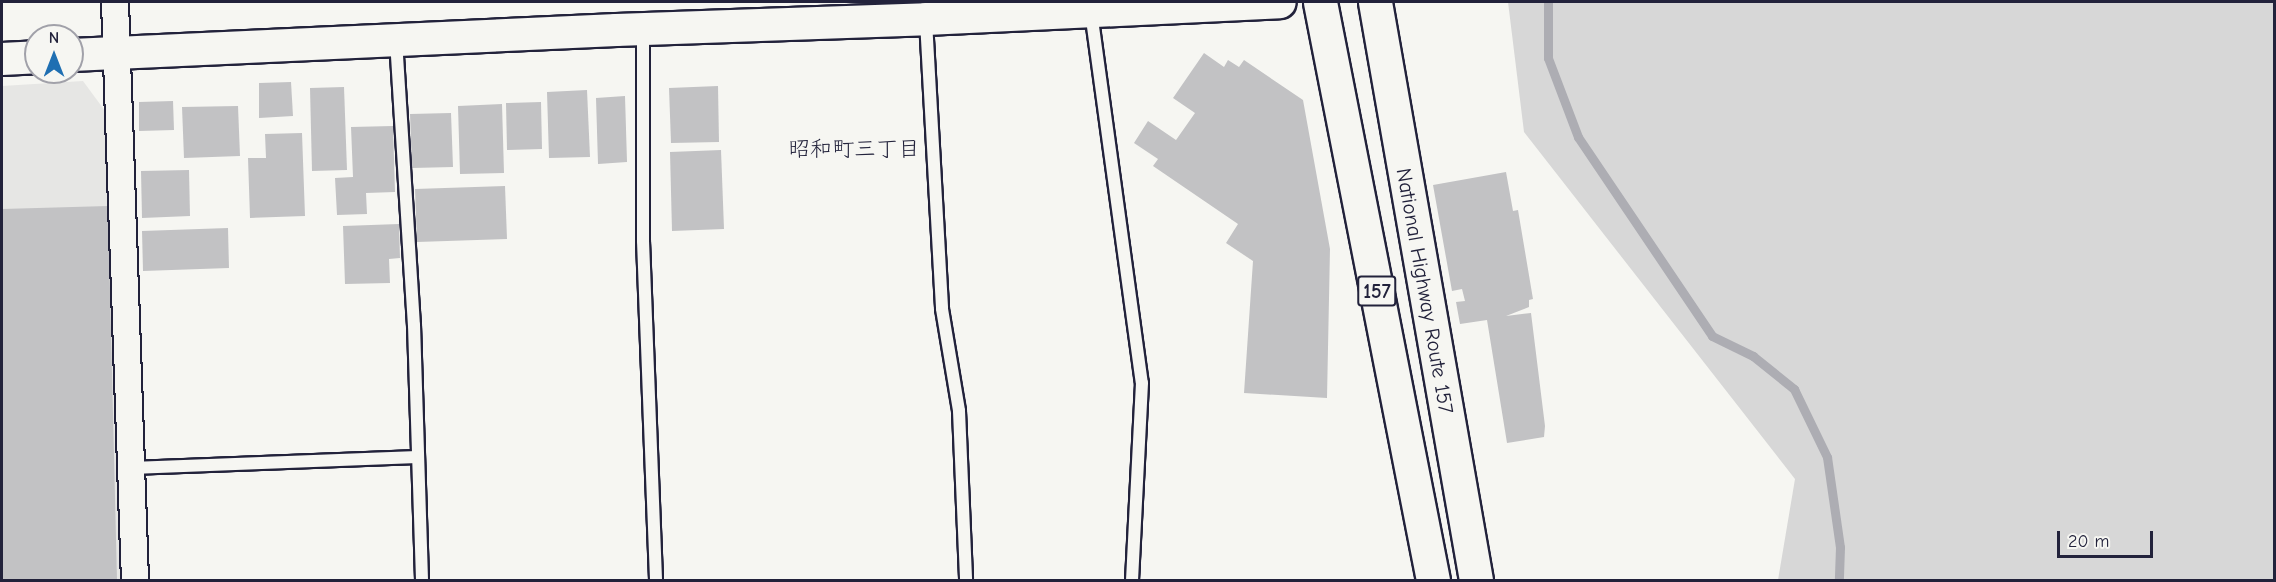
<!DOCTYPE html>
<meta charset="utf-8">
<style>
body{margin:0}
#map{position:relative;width:2276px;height:582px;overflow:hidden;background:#f6f6f2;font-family:"Comic Neue","Klee One",sans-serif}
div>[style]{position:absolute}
.built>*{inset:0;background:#e6e6e4}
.green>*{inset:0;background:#d7d7d7}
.stream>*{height:9px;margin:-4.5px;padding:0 4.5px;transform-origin:4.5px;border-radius:4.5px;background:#adadb3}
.building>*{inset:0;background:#c2c2c4}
.roads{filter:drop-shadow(2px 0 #22223b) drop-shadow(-2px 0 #22223b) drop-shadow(0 2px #22223b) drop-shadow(0 -2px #22223b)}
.service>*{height:12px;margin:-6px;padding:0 6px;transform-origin:6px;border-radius:6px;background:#f6f6f2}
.minor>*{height:26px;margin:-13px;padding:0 13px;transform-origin:13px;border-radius:13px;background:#f6f6f2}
.tertiary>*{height:32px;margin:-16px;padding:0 16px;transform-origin:16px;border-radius:16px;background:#f6f6f2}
.trunk>*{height:33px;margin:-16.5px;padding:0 16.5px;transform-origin:16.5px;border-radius:16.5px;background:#f6f6f2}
span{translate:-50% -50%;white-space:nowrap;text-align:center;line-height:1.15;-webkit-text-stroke:4.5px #f6f6f2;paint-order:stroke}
.shield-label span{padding:2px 4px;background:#f6f6f2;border:2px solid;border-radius:4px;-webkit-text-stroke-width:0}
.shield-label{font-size:20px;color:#22223b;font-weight:700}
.street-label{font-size:21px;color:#22223b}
.neighbourhood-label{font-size:22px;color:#22223b}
.frame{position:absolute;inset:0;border:3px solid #22223b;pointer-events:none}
.north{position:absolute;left:24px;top:24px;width:60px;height:60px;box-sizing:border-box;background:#f6f6f2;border:2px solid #a1a1a9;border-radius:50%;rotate:0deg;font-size:16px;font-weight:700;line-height:24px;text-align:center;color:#22223b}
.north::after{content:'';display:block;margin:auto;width:21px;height:27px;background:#1f6fb2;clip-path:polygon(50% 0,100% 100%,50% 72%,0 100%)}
.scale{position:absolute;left:2057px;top:531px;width:96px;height:27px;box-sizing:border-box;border:3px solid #22223b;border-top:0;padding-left:8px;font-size:18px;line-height:21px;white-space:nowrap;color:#22223b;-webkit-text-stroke:4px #f6f6f2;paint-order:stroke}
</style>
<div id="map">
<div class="built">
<i style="clip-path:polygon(83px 81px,108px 115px,124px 580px,2px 580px,2px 86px)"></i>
</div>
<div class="green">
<i style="clip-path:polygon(1508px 2px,2274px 2px,2274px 580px,1778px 580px,1795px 479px,1524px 132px)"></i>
</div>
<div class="stream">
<i style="left:1548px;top:2px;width:56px;rotate:90deg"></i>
<i style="left:1548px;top:58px;width:85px;rotate:69.2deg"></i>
<i style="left:1578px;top:137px;width:240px;rotate:56deg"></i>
<i style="left:1712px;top:336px;width:46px;rotate:26deg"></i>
<i style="left:1753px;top:356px;width:53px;rotate:38.8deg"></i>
<i style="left:1794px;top:389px;width:76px;rotate:64.1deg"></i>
<i style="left:1827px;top:457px;width:91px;rotate:81.8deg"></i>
<i style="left:1840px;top:547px;width:33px;rotate:92deg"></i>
</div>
<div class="building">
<i style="clip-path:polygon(1204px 53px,1224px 67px,1228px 60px,1239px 67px,1244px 60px,1303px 100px,1330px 249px,1327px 398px,1244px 393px,1253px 261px,1226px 243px,1238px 224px,1153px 166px,1158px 159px,1134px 143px,1148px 121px,1176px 140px,1195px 113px,1173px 98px)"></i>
<i style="clip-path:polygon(291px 82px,293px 116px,259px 118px,259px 83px)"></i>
<i style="clip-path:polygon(718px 86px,719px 142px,671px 143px,669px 88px)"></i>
<i style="clip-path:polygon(344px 87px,347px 170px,312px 171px,310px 88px)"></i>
<i style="clip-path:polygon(587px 90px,590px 157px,549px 158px,547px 92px)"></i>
<i style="clip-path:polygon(625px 96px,627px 162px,598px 164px,596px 98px)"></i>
<i style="clip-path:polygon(173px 101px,174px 130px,139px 131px,139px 102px)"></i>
<i style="clip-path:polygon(541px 102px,542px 149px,507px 150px,506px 103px)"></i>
<i style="clip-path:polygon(502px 104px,504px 173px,460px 174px,458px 106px)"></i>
<i style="clip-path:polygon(238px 106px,240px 156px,184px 158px,182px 107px)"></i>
<i style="clip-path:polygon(451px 113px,453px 167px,412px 168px,410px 114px)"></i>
<i style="clip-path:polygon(393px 126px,395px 192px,366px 193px,367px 214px,337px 215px,335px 178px,353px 177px,351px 127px)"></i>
<i style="clip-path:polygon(302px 133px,305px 216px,250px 218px,248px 158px,266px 158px,265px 134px)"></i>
<i style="clip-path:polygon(721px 150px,724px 229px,672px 231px,670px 152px)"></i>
<i style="clip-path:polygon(189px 170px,190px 216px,142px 218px,141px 171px)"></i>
<i style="clip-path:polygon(1506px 172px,1513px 211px,1518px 210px,1533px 299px,1529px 300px,1529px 307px,1506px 316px,1531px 313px,1545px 426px,1544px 437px,1507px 443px,1487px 320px,1460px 324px,1456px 302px,1465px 301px,1462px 289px,1452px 291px,1433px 185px)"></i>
<i style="clip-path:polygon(505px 186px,507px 239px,417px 242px,415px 189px)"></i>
<i style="clip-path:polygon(108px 206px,117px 580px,2px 580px,2px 209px)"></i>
<i style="clip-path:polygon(399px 224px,400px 258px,389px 259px,390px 283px,345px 284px,343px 226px)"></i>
<i style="clip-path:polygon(228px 228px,229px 268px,143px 271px,142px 231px)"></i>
</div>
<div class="roads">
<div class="service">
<i style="left:1091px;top:12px;width:374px;rotate:82.2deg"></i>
<i style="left:1142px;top:383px;width:197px;rotate:92.9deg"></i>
<i style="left:926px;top:21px;width:288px;rotate:86.8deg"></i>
<i style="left:942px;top:309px;width:103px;rotate:80.5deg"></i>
<i style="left:959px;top:411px;width:169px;rotate:87.6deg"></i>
<i style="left:643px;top:30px;width:211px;rotate:90deg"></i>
<i style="left:643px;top:241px;width:339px;rotate:87.8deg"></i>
<i style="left:396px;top:40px;width:286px;rotate:86.4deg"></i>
<i style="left:414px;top:325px;width:255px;rotate:88.2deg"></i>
<i style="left:131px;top:468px;width:287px;rotate:-2.2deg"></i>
</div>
<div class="minor">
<i style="left:115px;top:2px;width:578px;rotate:88.02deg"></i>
</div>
<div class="tertiary">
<i style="left:72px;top:55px;width:545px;rotate:-2.63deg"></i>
<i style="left:616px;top:30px;width:310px;rotate:-2deg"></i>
<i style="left:926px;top:19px;width:354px;rotate:-2.7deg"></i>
<i style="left:2px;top:59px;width:34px;rotate:-3deg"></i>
</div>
<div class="trunk">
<i style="left:1320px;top:2px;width:589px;rotate:78.94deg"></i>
<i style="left:1375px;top:2px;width:587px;rotate:80.09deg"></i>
</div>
</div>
<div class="shield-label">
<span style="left:1377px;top:291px">157</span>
</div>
<div class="street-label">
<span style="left:1425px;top:291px;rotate:80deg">National Highway Route 157</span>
</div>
<div class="neighbourhood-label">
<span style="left:854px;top:150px">昭和町三丁目</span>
</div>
<div class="frame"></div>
<div class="north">N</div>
<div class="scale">20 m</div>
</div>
